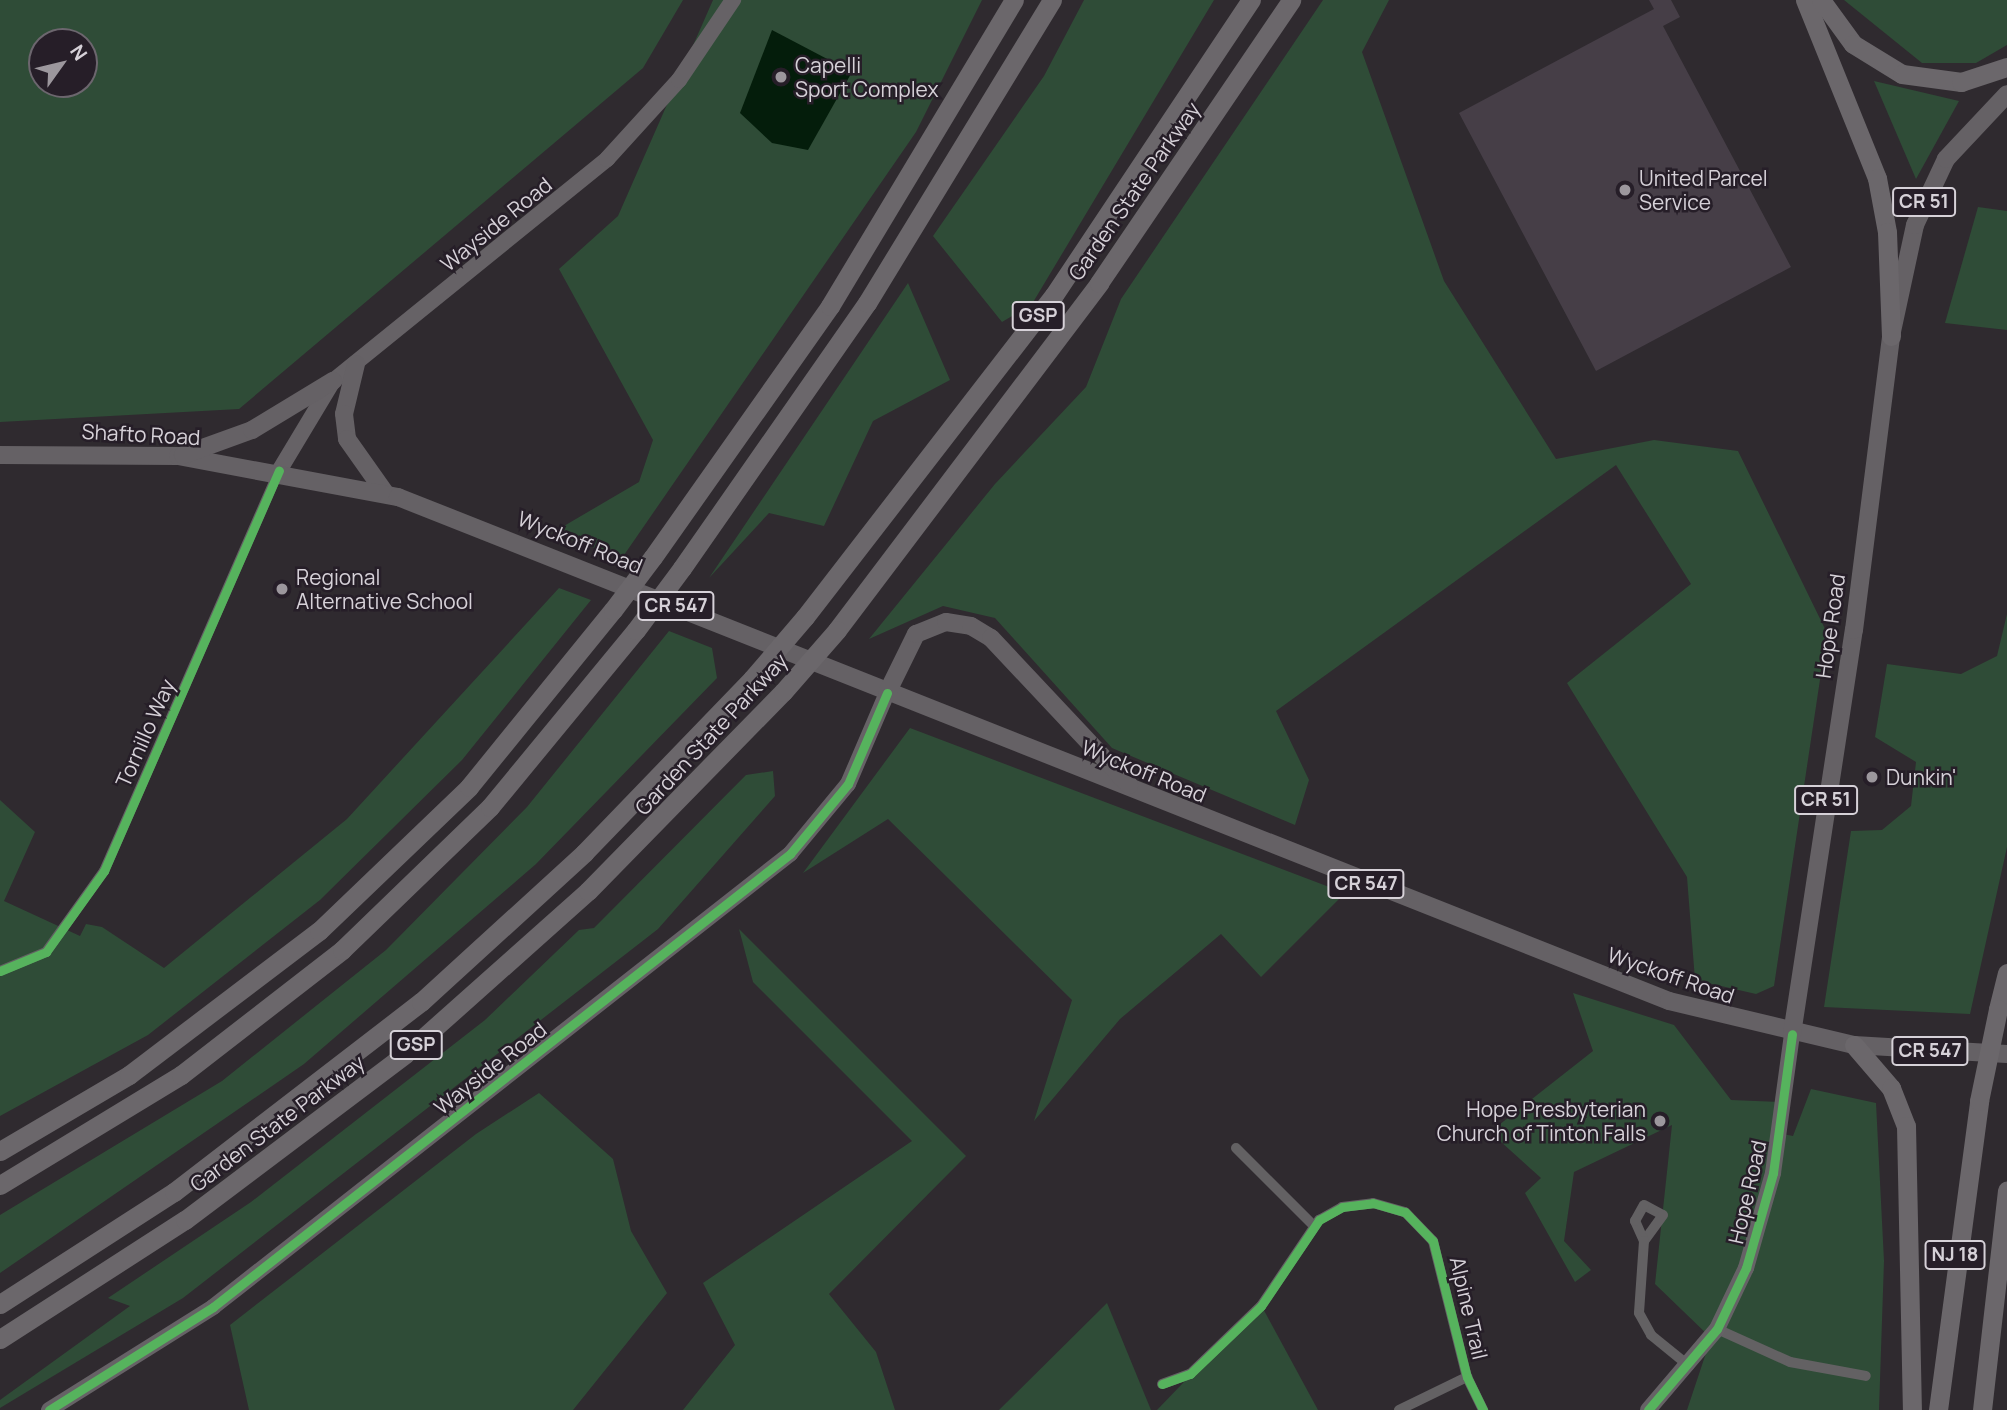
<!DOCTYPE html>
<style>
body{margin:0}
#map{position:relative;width:2007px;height:1410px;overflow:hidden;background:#2f2a2f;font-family:Manrope,sans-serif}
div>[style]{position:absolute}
.green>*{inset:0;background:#2f4c37}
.water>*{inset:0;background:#041d0b}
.building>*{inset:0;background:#463e47}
.street>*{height:10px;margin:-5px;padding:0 5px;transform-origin:5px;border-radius:5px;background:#636163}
.secondary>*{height:16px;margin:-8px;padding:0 8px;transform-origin:8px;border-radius:8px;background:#666266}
.primary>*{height:18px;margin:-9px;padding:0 9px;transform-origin:9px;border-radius:9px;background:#656165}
.highway>*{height:19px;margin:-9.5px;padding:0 9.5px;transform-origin:9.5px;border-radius:9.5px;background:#6b676b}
.highway-bridge>*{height:19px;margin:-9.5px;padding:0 9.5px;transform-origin:9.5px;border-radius:9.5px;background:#6b676b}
.cycleway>*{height:9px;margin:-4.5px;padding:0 4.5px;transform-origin:4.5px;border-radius:4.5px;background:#56b35d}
.dots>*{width:19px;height:19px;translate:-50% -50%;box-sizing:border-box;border:4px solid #261e28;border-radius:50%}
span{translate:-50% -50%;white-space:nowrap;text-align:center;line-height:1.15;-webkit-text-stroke:5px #261e28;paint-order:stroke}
.shield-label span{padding:2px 5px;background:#261e28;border:2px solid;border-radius:5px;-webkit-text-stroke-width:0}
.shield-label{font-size:19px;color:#d6d1d8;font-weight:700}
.poi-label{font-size:21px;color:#d6d1d8}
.left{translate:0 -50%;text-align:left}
.right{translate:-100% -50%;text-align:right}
.street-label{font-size:21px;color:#d6d1d8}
.north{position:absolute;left:28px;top:28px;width:70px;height:70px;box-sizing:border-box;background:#261e28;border:2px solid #6c666e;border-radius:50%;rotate:56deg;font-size:19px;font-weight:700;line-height:28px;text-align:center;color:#d6d1d8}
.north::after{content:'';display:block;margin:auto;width:24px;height:32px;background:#9c979d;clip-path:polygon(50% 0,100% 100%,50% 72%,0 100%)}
</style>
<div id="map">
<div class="green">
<i style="clip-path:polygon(evenodd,0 0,683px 0,643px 68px,239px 409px,0 422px,0 0,84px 42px,84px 84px,42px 84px,42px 42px,84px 42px)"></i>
<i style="clip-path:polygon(713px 0,982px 0,916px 132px,622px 558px,552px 533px,639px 482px,653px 440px,559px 269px,618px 216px)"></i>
<i style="clip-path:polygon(1084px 0,1214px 0,1032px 304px,1002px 322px,933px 236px,1044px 76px)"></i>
<i style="clip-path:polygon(1323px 0,1389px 0,1362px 52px,1444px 281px,1556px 459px,1654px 440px,1738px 451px,1827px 633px,1774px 986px,1756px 994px,1695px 980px,1687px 877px,1567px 683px,1691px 584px,1616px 465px,1276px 711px,1309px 780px,1295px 825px,1112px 748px,995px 618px,943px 606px,869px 639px,995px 484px,1086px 387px,1121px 299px)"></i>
<i style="clip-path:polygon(1844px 0,2007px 0,2007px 45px,1976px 63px,1922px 63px)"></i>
<i style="clip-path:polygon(1874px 81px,1959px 101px,1916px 179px)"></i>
<i style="clip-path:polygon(1978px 207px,2007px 211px,2007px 330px,1945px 323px)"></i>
<i style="clip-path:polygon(908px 283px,950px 380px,873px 421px,824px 526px,769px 513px,709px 578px)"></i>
<i style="clip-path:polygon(559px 588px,591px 600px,462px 760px,320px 900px,148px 1035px,0 1116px,0 800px,35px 832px,4px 901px,80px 936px,86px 924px,102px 927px,164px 968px,347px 819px)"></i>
<i style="clip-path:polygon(2007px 614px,2007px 847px,1970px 1014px,1824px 1007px,1851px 831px,1882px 830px,1911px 806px,1916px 762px,1875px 737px,1887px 664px,1961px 674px,1997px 656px)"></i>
<i style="clip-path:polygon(669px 631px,712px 648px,717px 678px,536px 864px,304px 1064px,0 1273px,0 1215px,222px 1081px,386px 950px,527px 807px)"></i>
<i style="clip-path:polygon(910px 728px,1345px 893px,1261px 977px,1221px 934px,1120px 1019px,1034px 1121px,1072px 1000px,888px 819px,803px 873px)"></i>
<i style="clip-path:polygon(773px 771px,775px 796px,658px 929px,183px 1298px,0 1408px,0 1400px,130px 1306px,108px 1298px,251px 1202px,485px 1020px,579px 930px,594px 928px,746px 775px)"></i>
<i style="clip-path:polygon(739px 929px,966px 1156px,829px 1294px,876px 1352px,895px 1410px,683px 1410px,735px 1345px,703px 1283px,912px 1141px,753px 982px)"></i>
<i style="clip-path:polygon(1573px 993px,1674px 1025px,1731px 1100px,1780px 1102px,1778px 1133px,1793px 1136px,1811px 1089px,1876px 1103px,1884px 1261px,1879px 1410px,1687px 1410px,1711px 1338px,1655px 1284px,1672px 1125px,1574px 1172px,1564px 1241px,1591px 1270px,1575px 1282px,1525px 1193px,1541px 1178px,1490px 1132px,1593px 1051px)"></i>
<i style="clip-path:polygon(539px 1093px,613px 1159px,631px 1231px,667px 1293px,573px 1410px,249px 1410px,230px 1325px,476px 1134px)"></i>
<i style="clip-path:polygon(1107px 1303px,1151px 1410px,999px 1410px)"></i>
<i style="clip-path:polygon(1260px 1303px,1318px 1410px,1157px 1410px)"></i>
</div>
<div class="water">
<i style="clip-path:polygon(772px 30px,852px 72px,808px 150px,772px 143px,740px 113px)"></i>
</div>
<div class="building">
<i style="clip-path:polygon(1649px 0,1671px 0,1680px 17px,1663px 26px,1791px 267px,1596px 371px,1459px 113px,1654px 9px)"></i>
</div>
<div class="street">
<i style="left:0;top:971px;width:50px;rotate:-22.4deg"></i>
<i style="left:46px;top:952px;width:100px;rotate:-54.4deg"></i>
<i style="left:104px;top:871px;width:437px;rotate:-66.4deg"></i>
<i style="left:1236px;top:1148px;width:110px;rotate:45deg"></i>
<i style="left:1644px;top:1205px;width:21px;rotate:28deg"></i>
<i style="left:1663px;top:1215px;width:32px;rotate:126deg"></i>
<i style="left:1644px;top:1241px;width:22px;rotate:-114deg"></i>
<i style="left:1635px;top:1221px;width:18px;rotate:-61deg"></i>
<i style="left:1644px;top:1241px;width:72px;rotate:94deg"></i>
<i style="left:1639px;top:1313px;width:25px;rotate:61deg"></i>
<i style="left:1651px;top:1335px;width:49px;rotate:39.2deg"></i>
<i style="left:1717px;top:1329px;width:80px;rotate:24.3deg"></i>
<i style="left:1790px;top:1362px;width:77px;rotate:10.4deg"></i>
<i style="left:1162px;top:1384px;width:30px;rotate:-20deg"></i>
<i style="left:1190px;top:1374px;width:98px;rotate:-43.8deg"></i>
<i style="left:1261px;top:1306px;width:104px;rotate:-56deg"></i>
<i style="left:1319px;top:1220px;width:26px;rotate:-29deg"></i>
<i style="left:1342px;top:1207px;width:31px;rotate:-7deg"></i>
<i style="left:1373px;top:1203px;width:33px;rotate:16deg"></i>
<i style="left:1405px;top:1212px;width:40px;rotate:46deg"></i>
<i style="left:1433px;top:1241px;width:140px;rotate:76deg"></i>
<i style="left:1467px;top:1377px;width:37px;rotate:64deg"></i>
<i style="left:1399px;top:1410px;width:76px;rotate:-25.9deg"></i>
</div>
<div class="secondary">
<i style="left:279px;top:471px;width:105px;rotate:-59deg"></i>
<i style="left:333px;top:381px;width:353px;rotate:-39deg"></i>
<i style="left:607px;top:159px;width:107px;rotate:-47.7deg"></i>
<i style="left:679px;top:80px;width:97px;rotate:-56deg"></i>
<i style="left:49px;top:1410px;width:194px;rotate:-32.1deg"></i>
<i style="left:213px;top:1307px;width:734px;rotate:-38.14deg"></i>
<i style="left:790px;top:854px;width:91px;rotate:-50.4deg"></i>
<i style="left:848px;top:784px;width:99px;rotate:-66.8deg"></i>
<i style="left:1648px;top:1410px;width:106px;rotate:-49.6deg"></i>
<i style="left:1717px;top:1329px;width:68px;rotate:-64.6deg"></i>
<i style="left:1746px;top:1268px;width:99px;rotate:-74.1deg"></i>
<i style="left:1773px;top:1173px;width:140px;rotate:-82.2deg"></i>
</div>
<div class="primary">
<i style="left:356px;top:364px;width:51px;rotate:103.5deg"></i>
<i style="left:344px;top:414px;width:25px;rotate:83deg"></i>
<i style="left:347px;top:439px;width:67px;rotate:54.7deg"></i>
<i style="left:0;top:455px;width:178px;rotate:0.3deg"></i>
<i style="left:178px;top:456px;width:224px;rotate:10.6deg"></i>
<i style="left:398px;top:497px;width:1367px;rotate:21.63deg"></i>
<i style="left:1669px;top:1001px;width:190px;rotate:13.4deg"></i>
<i style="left:1854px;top:1045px;width:153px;rotate:3.4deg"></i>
<i style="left:183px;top:455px;width:73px;rotate:-19.9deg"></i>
<i style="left:252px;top:430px;width:95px;rotate:-31.2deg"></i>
<i style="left:887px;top:693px;width:66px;rotate:-63.8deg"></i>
<i style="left:916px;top:634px;width:32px;rotate:-22deg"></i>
<i style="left:946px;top:622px;width:25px;rotate:9deg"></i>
<i style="left:971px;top:626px;width:23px;rotate:31deg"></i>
<i style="left:991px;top:638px;width:202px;rotate:46.8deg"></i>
<i style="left:1792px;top:1034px;width:409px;rotate:-81.3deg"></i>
<i style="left:1854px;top:630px;width:296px;rotate:-82.8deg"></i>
<i style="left:1891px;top:336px;width:114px;rotate:-77.8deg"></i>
<i style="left:1915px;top:225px;width:73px;rotate:-64.8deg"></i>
<i style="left:1946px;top:159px;width:89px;rotate:-46.8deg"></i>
</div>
<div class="highway">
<i style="left:1805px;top:0;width:192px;rotate:68deg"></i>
<i style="left:1877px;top:178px;width:55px;rotate:79.5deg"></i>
<i style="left:1887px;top:232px;width:104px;rotate:87.8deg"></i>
<i style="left:1821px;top:0;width:54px;rotate:54deg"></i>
<i style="left:1853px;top:44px;width:57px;rotate:31.5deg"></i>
<i style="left:1902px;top:74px;width:60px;rotate:7.7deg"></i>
<i style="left:1961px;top:82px;width:48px;rotate:-18.1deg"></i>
<i style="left:653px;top:557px;width:307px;rotate:-54.8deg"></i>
<i style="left:830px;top:306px;width:357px;rotate:-59deg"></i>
<i style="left:682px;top:568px;width:323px;rotate:-55.1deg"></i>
<i style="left:867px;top:303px;width:355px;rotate:-58.6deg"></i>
<i style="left:805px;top:617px;width:407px;rotate:-52.3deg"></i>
<i style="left:1054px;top:295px;width:355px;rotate:-56.3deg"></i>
<i style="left:837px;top:630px;width:435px;rotate:-52.9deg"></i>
<i style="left:1099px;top:283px;width:342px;rotate:-55.8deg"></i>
<i style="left:1998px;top:1009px;width:37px;rotate:-76deg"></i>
<i style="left:1854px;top:1045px;width:57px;rotate:49.3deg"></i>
<i style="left:1891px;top:1088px;width:41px;rotate:68.5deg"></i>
<i style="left:1906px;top:1126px;width:284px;rotate:88.8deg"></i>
<i style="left:0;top:1151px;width:150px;rotate:-30.5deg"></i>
<i style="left:129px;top:1075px;width:238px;rotate:-37.2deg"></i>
<i style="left:319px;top:931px;width:208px;rotate:-43.8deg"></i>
<i style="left:469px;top:787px;width:228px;rotate:-50.9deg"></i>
<i style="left:0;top:1185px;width:212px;rotate:-31.3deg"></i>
<i style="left:181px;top:1075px;width:204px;rotate:-37.8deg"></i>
<i style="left:342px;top:950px;width:206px;rotate:-44deg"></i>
<i style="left:490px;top:807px;width:229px;rotate:-50.5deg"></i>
<i style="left:0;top:1304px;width:207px;rotate:-32.8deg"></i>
<i style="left:174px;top:1192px;width:312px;rotate:-37.6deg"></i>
<i style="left:421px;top:1002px;width:221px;rotate:-42.4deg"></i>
<i style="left:584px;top:853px;width:242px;rotate:-46deg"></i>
<i style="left:0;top:1339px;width:220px;rotate:-32.8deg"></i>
<i style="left:185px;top:1220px;width:276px;rotate:-37deg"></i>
<i style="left:405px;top:1054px;width:245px;rotate:-41.7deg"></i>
<i style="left:588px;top:891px;width:279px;rotate:-45.6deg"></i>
<i style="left:1938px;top:1410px;width:312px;rotate:-82.4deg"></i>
<i style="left:1982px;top:1410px;width:221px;rotate:-83.5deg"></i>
</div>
<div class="highway-bridge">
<i style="left:613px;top:610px;width:66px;rotate:-53deg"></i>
<i style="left:636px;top:630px;width:77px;rotate:-53.4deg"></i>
<i style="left:752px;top:679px;width:82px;rotate:-49.5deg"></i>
<i style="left:783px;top:692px;width:82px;rotate:-48.9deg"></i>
<i style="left:1979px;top:1101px;width:94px;rotate:-78.3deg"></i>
</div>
<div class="cycleway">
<i style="left:0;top:971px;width:50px;rotate:-22.4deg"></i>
<i style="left:46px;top:952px;width:100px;rotate:-54.4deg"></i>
<i style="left:104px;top:871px;width:437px;rotate:-66.4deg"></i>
<i style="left:1162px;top:1384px;width:30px;rotate:-20deg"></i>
<i style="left:1190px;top:1374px;width:98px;rotate:-43.8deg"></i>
<i style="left:1261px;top:1306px;width:104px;rotate:-56deg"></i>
<i style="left:1319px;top:1220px;width:26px;rotate:-29deg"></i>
<i style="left:1342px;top:1207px;width:31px;rotate:-7deg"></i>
<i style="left:1373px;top:1203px;width:33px;rotate:16deg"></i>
<i style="left:1405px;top:1212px;width:40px;rotate:46deg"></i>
<i style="left:1433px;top:1241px;width:140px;rotate:76deg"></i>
<i style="left:1467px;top:1377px;width:37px;rotate:64deg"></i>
<i style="left:49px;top:1410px;width:194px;rotate:-32.1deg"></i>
<i style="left:213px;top:1307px;width:734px;rotate:-38.14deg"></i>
<i style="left:790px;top:854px;width:91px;rotate:-50.4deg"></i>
<i style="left:848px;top:784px;width:99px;rotate:-66.8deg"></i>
<i style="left:1648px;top:1410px;width:106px;rotate:-49.6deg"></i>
<i style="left:1717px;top:1329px;width:68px;rotate:-64.6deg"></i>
<i style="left:1746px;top:1268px;width:99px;rotate:-74.1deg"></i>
<i style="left:1773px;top:1173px;width:140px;rotate:-82.2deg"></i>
</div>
<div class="dots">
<i style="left:781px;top:77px;background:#9c979d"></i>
<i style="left:1625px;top:190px;background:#9c979d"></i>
<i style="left:282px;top:589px;background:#9c979d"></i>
<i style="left:1872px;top:777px;background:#9c979d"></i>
<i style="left:1660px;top:1121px;background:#9c979d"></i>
</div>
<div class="shield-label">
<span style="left:1924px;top:202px">CR 51</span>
<span style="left:1038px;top:316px">GSP</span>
<span style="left:676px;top:606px">CR 547</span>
<span style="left:1826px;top:800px">CR 51</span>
<span style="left:1366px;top:884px">CR 547</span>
<span style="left:416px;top:1045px">GSP</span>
<span style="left:1930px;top:1051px">CR 547</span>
<span style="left:1955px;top:1255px">NJ 18</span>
</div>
<div class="poi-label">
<span class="left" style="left:795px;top:77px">Capelli<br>Sport Complex</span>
<span class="left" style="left:1639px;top:190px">United Parcel<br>Service</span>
<span class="left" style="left:296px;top:589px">Regional<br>Alternative School</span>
<span class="left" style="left:1886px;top:777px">Dunkin'</span>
<span class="right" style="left:1646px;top:1121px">Hope Presbyterian<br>Church of Tinton Falls</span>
</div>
<div class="street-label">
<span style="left:1134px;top:191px;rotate:-55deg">Garden State Parkway</span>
<span style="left:496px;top:224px;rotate:-39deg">Wayside Road</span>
<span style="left:141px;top:434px;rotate:3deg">Shafto Road</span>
<span style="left:580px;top:542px;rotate:22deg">Wyckoff Road</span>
<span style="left:1830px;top:626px;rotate:-82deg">Hope Road</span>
<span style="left:145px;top:733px;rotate:-66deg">Tornillo Way</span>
<span style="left:711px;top:734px;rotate:-47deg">Garden State Parkway</span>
<span style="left:1144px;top:771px;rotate:22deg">Wyckoff Road</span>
<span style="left:1671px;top:975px;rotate:19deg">Wyckoff Road</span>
<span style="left:490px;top:1068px;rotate:-38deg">Wayside Road</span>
<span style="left:277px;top:1123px;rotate:-37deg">Garden State Parkway</span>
<span style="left:1747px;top:1192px;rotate:-77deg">Hope Road</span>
<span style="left:1469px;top:1308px;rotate:77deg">Alpine Trail</span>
</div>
<div class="north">N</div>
</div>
